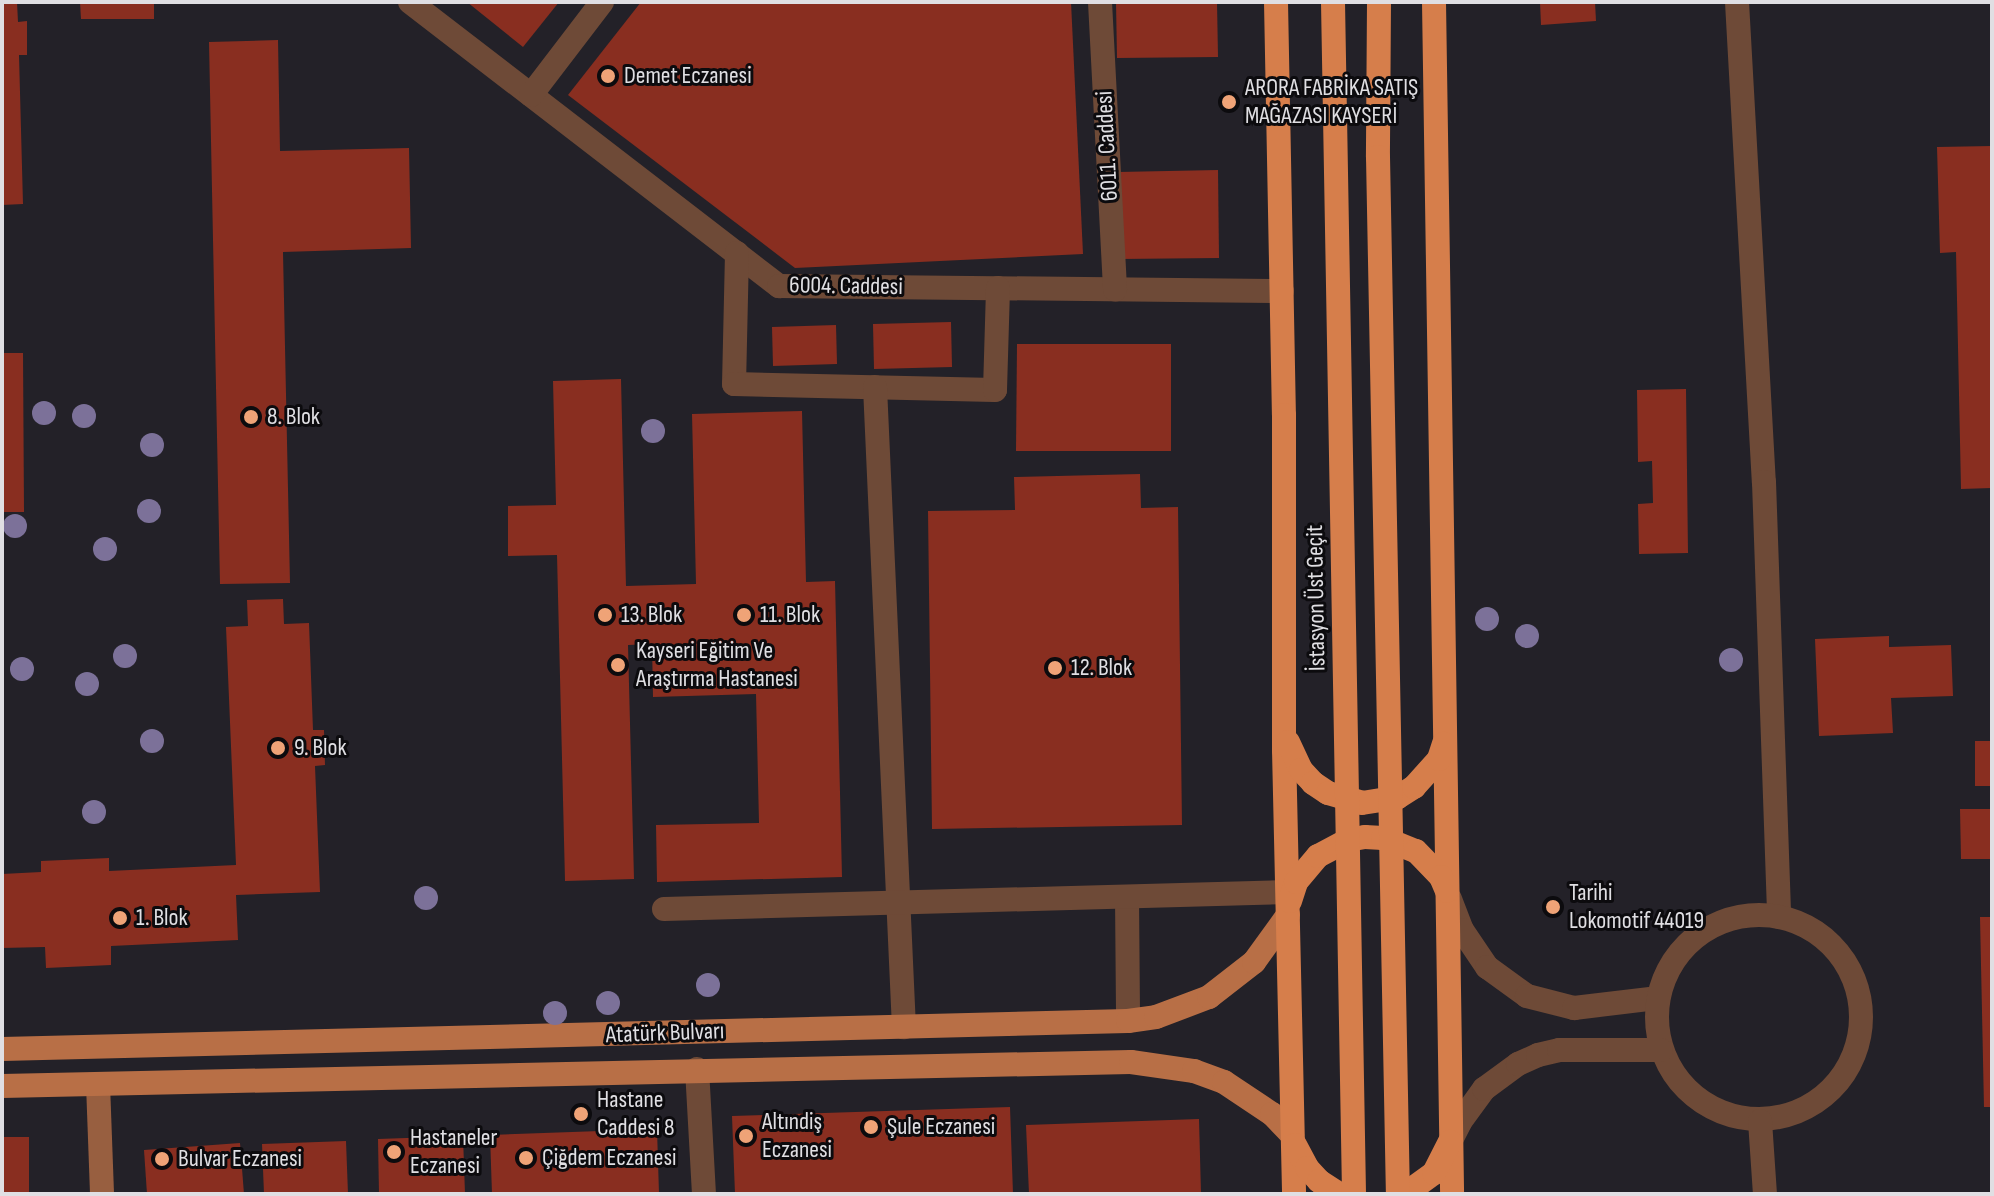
<!DOCTYPE html>
<meta charset="utf-8">
<style>
body{margin:0}
#map{position:relative;width:1994px;height:1196px;overflow:hidden;background:#232128;font-family:"Sofia Sans Condensed",sans-serif}
div>[style]{position:absolute}
.building>*{inset:0;background:#892e20}
.street>*{height:24px;margin:-12px;padding:0 12px;transform-origin:12px;border-radius:12px;background:#6e4a37}
.street>.ring{margin:-12px;padding:0;box-sizing:content-box;background:none;border:24px solid #6e4a37;border-radius:50%}
.secondary>*{height:24px;margin:-12px;padding:0 12px;transform-origin:12px;border-radius:12px;background:#985f40}
.primary>*{height:24px;margin:-12px;padding:0 12px;transform-origin:12px;border-radius:12px;background:#b86f46}
.highway>*{height:24px;margin:-12px;padding:0 12px;transform-origin:12px;border-radius:12px;background:#d67e4b}
.highway-bridge>*{height:24px;margin:-12px;padding:0 12px;transform-origin:12px;border-radius:12px;background:#d67e4b}
.trees>*{width:24px;height:24px;margin:-12px;border-radius:50%;background:#7c7199}
.dots>*{width:22px;height:22px;translate:-50% -50%;box-sizing:border-box;border:4px solid #0c0b0e;border-radius:50%}
span{translate:-50% -50%;white-space:nowrap;text-align:center;line-height:1.15;-webkit-text-stroke:6px #0c0b0e;paint-order:stroke}
.poi-label{font-size:24px;color:#e0dfe3}
.left{translate:0 -50%;text-align:left}
.street-label{font-size:24px;color:#e0dfe3}
.frame{position:absolute;inset:0;border:4px solid #e0dfe3;pointer-events:none}
</style>
<div id="map">
<div class="building">
<i style="clip-path:polygon(2px 2px,17px 2px,18px 22px,27px 21px,27px 55px,19px 55px,23px 204px,2px 205px)"></i>
<i style="clip-path:polygon(80px 2px,154px 2px,154px 19px,81px 19px)"></i>
<i style="clip-path:polygon(467px 2px,559px 2px,523px 47px)"></i>
<i style="clip-path:polygon(641px 2px,1071px 2px,1083px 254px,795px 268px,568px 95px)"></i>
<i style="clip-path:polygon(1116px 2px,1217px 2px,1218px 57px,1117px 58px)"></i>
<i style="clip-path:polygon(1540px 2px,1595px 2px,1596px 21px,1541px 25px)"></i>
<i style="clip-path:polygon(278px 40px,280px 151px,409px 148px,411px 248px,283px 252px,290px 583px,220px 584px,209px 42px)"></i>
<i style="clip-path:polygon(1992px 146px,1992px 488px,1961px 489px,1956px 252px,1940px 253px,1937px 147px)"></i>
<i style="clip-path:polygon(1218px 170px,1219px 258px,1119px 259px,1118px 172px)"></i>
<i style="clip-path:polygon(951px 322px,952px 367px,874px 369px,873px 324px)"></i>
<i style="clip-path:polygon(836px 325px,837px 364px,773px 366px,772px 327px)"></i>
<i style="clip-path:polygon(1017px 344px,1171px 344px,1171px 451px,1016px 451px)"></i>
<i style="clip-path:polygon(2px 353px,23px 353px,24px 512px,2px 512px)"></i>
<i style="clip-path:polygon(621px 379px,626px 586px,696px 584px,692px 414px,802px 411px,806px 582px,835px 581px,842px 877px,657px 882px,656px 825px,759px 823px,756px 694px,653px 697px,652px 644px,628px 645px,634px 879px,565px 881px,557px 555px,508px 556px,508px 506px,556px 505px,553px 381px)"></i>
<i style="clip-path:polygon(1686px 389px,1688px 553px,1639px 554px,1638px 504px,1653px 503px,1652px 461px,1638px 462px,1637px 390px)"></i>
<i style="clip-path:polygon(1140px 474px,1141px 508px,1178px 507px,1182px 825px,932px 829px,928px 511px,1015px 510px,1014px 477px)"></i>
<i style="clip-path:polygon(283px 599px,284px 624px,309px 623px,313px 730px,324px 730px,325px 765px,315px 766px,320px 892px,236px 895px,238px 940px,111px 946px,111px 965px,46px 968px,45px 947px,2px 948px,2px 874px,41px 872px,41px 861px,109px 858px,109px 871px,236px 865px,226px 627px,248px 626px,247px 600px)"></i>
<i style="clip-path:polygon(1889px 636px,1889px 647px,1951px 645px,1953px 696px,1891px 698px,1893px 733px,1819px 736px,1815px 639px)"></i>
<i style="clip-path:polygon(1975px 741px,1992px 741px,1992px 786px,1975px 786px)"></i>
<i style="clip-path:polygon(1960px 809px,1992px 809px,1992px 859px,1961px 859px)"></i>
<i style="clip-path:polygon(1980px 917px,1992px 917px,1992px 1107px,1984px 1107px)"></i>
<i style="clip-path:polygon(1010px 1107px,1013px 1194px,735px 1194px,732px 1116px)"></i>
<i style="clip-path:polygon(1199px 1119px,1201px 1194px,1029px 1194px,1026px 1125px)"></i>
<i style="clip-path:polygon(657px 1129px,659px 1194px,492px 1194px,490px 1135px)"></i>
<i style="clip-path:polygon(463px 1136px,465px 1194px,379px 1194px,378px 1139px)"></i>
<i style="clip-path:polygon(2px 1137px,29px 1137px,29px 1194px,2px 1194px)"></i>
<i style="clip-path:polygon(346px 1141px,348px 1194px,264px 1194px,262px 1144px)"></i>
<i style="clip-path:polygon(240px 1143px,244px 1194px,147px 1194px,144px 1150px)"></i>
</div>
<div class="street">
<i style="left:410px;top:2px;width:466px;rotate:37.6deg"></i>
<i style="left:779px;top:286px;width:503px;rotate:0.57deg"></i>
<i style="left:1100px;top:2px;width:288px;rotate:87deg"></i>
<i style="left:1737px;top:2px;width:481px;rotate:86.8deg"></i>
<i style="left:1764px;top:482px;width:435px;rotate:88deg"></i>
<i style="left:531px;top:95px;width:117px;rotate:-52.6deg"></i>
<i style="left:737px;top:253px;width:131px;rotate:91.3deg"></i>
<i style="left:734px;top:384px;width:261px;rotate:1.3deg"></i>
<i style="left:995px;top:390px;width:102px;rotate:-88.3deg"></i>
<i style="left:875px;top:387px;width:641px;rotate:87.41deg"></i>
<i style="left:1127px;top:897px;width:124px;rotate:89.5deg"></i>
<i style="left:1450px;top:899px;width:33px;rotate:69deg"></i>
<i style="left:1462px;top:930px;width:45px;rotate:56deg"></i>
<i style="left:1487px;top:967px;width:49px;rotate:35.9deg"></i>
<i style="left:1527px;top:996px;width:49px;rotate:14.3deg"></i>
<i style="left:1574px;top:1008px;width:85px;rotate:-6.8deg"></i>
<i style="left:664px;top:909px;width:623px;rotate:-1.56deg"></i>
<i class="ring" style="left:1657px;top:915px;width:180px;height:180px"></i>
<i style="left:697px;top:1069px;width:125px;rotate:86.8deg"></i>
<i style="left:1760px;top:1121px;width:73px;rotate:86.1deg"></i>
<i style="left:1451px;top:1140px;width:20px;rotate:-63deg"></i>
<i style="left:1460px;top:1122px;width:41px;rotate:-54deg"></i>
<i style="left:1484px;top:1089px;width:42px;rotate:-36.3deg"></i>
<i style="left:1518px;top:1064px;width:22px;rotate:-24deg"></i>
<i style="left:1538px;top:1055px;width:22px;rotate:-13deg"></i>
<i style="left:1559px;top:1050px;width:102px"></i>
</div>
<div class="secondary">
<i style="left:98px;top:1084px;width:110px;rotate:87.9deg"></i>
</div>
<div class="primary">
<i style="left:2px;top:1049px;width:1126px;rotate:-1.42deg"></i>
<i style="left:1128px;top:1021px;width:28px;rotate:-8deg"></i>
<i style="left:1156px;top:1017px;width:57px;rotate:-20.7deg"></i>
<i style="left:1209px;top:997px;width:57px;rotate:-37.9deg"></i>
<i style="left:1254px;top:962px;width:58px;rotate:-54.1deg"></i>
<i style="left:2px;top:1086px;width:1129px;rotate:-1.22deg"></i>
<i style="left:1131px;top:1062px;width:64px;rotate:8.1deg"></i>
<i style="left:1194px;top:1071px;width:32px;rotate:20deg"></i>
<i style="left:1224px;top:1082px;width:58px;rotate:33.7deg"></i>
<i style="left:1272px;top:1114px;width:29px;rotate:46deg"></i>
</div>
<div class="highway">
<i style="left:1276px;top:2px;width:413px;rotate:88.9deg"></i>
<i style="left:1284px;top:415px;width:335px;rotate:90deg"></i>
<i style="left:1284px;top:750px;width:444px;rotate:88.7deg"></i>
<i style="left:1434px;top:2px;width:1192px;rotate:89.13deg"></i>
<i style="left:1288px;top:742px;width:31px;rotate:65deg"></i>
<i style="left:1301px;top:770px;width:18px;rotate:47deg"></i>
<i style="left:1313px;top:783px;width:18px;rotate:34deg"></i>
<i style="left:1328px;top:793px;width:35px;rotate:16deg"></i>
<i style="left:1362px;top:803px;width:36px;rotate:-9deg"></i>
<i style="left:1398px;top:797px;width:19px;rotate:-32deg"></i>
<i style="left:1414px;top:787px;width:38px;rotate:-48deg"></i>
<i style="left:1439px;top:759px;width:16px;rotate:-72deg"></i>
<i style="left:1290px;top:901px;width:20px;rotate:-72deg"></i>
<i style="left:1296px;top:882px;width:34px;rotate:-50deg"></i>
<i style="left:1318px;top:856px;width:34px;rotate:-28deg"></i>
<i style="left:1348px;top:840px;width:17px;rotate:-10deg"></i>
<i style="left:1365px;top:837px;width:18px;rotate:3deg"></i>
<i style="left:1383px;top:838px;width:35px;rotate:22deg"></i>
<i style="left:1416px;top:851px;width:36px;rotate:46deg"></i>
<i style="left:1441px;top:877px;width:15px;rotate:67deg"></i>
<i style="left:1295px;top:1145px;width:26px;rotate:62deg"></i>
<i style="left:1307px;top:1168px;width:18px;rotate:47deg"></i>
<i style="left:1319px;top:1181px;width:24px;rotate:33deg"></i>
<i style="left:1405px;top:1194px;width:36px;rotate:-36deg"></i>
<i style="left:1434px;top:1173px;width:35px;rotate:-63deg"></i>
</div>
<div class="highway-bridge">
<i style="left:1333px;top:2px;width:1192px;rotate:88.99deg"></i>
<i style="left:1379px;top:2px;width:155px;rotate:90.4deg"></i>
<i style="left:1378px;top:157px;width:1037px;rotate:88.9deg"></i>
</div>
<div class="trees">
<i style="left:44px;top:413px"></i>
<i style="left:84px;top:416px"></i>
<i style="left:653px;top:431px"></i>
<i style="left:152px;top:445px"></i>
<i style="left:149px;top:511px"></i>
<i style="left:15px;top:526px"></i>
<i style="left:105px;top:549px"></i>
<i style="left:1487px;top:619px"></i>
<i style="left:1527px;top:636px"></i>
<i style="left:125px;top:656px"></i>
<i style="left:1731px;top:660px"></i>
<i style="left:22px;top:669px"></i>
<i style="left:87px;top:684px"></i>
<i style="left:152px;top:741px"></i>
<i style="left:94px;top:812px"></i>
<i style="left:426px;top:898px"></i>
<i style="left:708px;top:985px"></i>
<i style="left:608px;top:1003px"></i>
<i style="left:555px;top:1013px"></i>
</div>
<div class="dots">
<i style="left:608px;top:76px;background:#efa377"></i>
<i style="left:1229px;top:102px;background:#efa377"></i>
<i style="left:251px;top:417px;background:#efa377"></i>
<i style="left:605px;top:615px;background:#efa377"></i>
<i style="left:744px;top:615px;background:#efa377"></i>
<i style="left:618px;top:665px;background:#efa377"></i>
<i style="left:1055px;top:668px;background:#efa377"></i>
<i style="left:278px;top:748px;background:#efa377"></i>
<i style="left:1553px;top:907px;background:#efa377"></i>
<i style="left:120px;top:918px;background:#efa377"></i>
<i style="left:581px;top:1114px;background:#efa377"></i>
<i style="left:871px;top:1127px;background:#efa377"></i>
<i style="left:746px;top:1136px;background:#efa377"></i>
<i style="left:394px;top:1152px;background:#efa377"></i>
<i style="left:526px;top:1158px;background:#efa377"></i>
<i style="left:162px;top:1159px;background:#efa377"></i>
</div>
<div class="poi-label">
<span class="left" style="left:624px;top:76px">Demet Eczanesi</span>
<span class="left" style="left:1245px;top:102px">ARORA FABRİKA SATIŞ<br>MAĞAZASI KAYSERİ</span>
<span class="left" style="left:267px;top:417px">8. Blok</span>
<span class="left" style="left:621px;top:615px">13. Blok</span>
<span class="left" style="left:760px;top:615px">11. Blok</span>
<span class="left" style="left:636px;top:665px">Kayseri Eğitim Ve<br>Araştırma Hastanesi</span>
<span class="left" style="left:1071px;top:668px">12. Blok</span>
<span class="left" style="left:294px;top:748px">9. Blok</span>
<span class="left" style="left:1569px;top:907px">Tarihi<br>Lokomotif 44019</span>
<span class="left" style="left:136px;top:918px">1. Blok</span>
<span class="left" style="left:597px;top:1114px">Hastane<br>Caddesi 8</span>
<span class="left" style="left:762px;top:1136px">Altındiş<br>Eczanesi</span>
<span class="left" style="left:887px;top:1127px">Şule Eczanesi</span>
<span class="left" style="left:410px;top:1152px">Hastaneler<br>Eczanesi</span>
<span class="left" style="left:542px;top:1158px">Çiğdem Eczanesi</span>
<span class="left" style="left:178px;top:1159px">Bulvar Eczanesi</span>
</div>
<div class="street-label">
<span style="left:1107px;top:146px;rotate:-93deg">6011. Caddesi</span>
<span style="left:846px;top:286px;rotate:1deg">6004. Caddesi</span>
<span style="left:1316px;top:598px;rotate:-91deg">İstasyon Üst Geçit</span>
<span style="left:665px;top:1033px;rotate:-2deg">Atatürk Bulvarı</span>
</div>
<div class="frame"></div>
</div>
